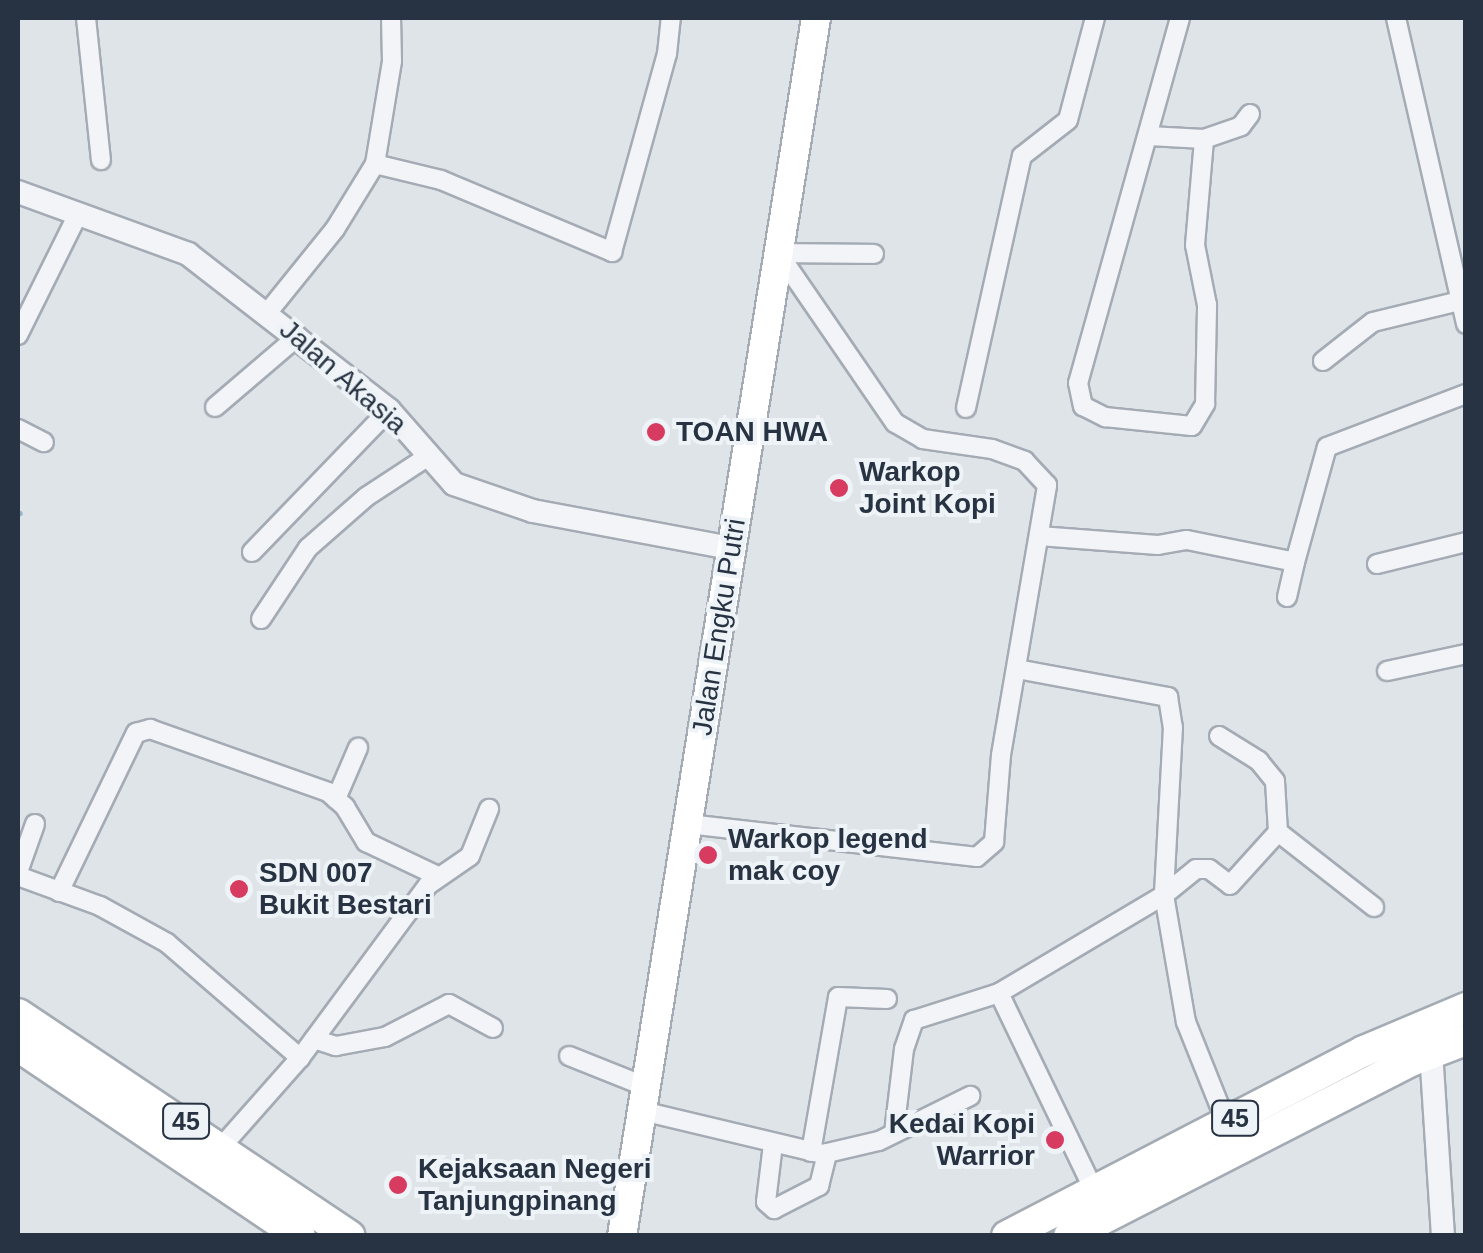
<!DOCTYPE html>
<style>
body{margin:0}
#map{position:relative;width:1483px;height:1253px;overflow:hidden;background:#dfe4e9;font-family:Helvetica,sans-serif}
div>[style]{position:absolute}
.stream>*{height:5px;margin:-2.5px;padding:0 2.5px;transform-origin:2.5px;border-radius:2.5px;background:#97b5cc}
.roads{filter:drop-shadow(2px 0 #a4abb4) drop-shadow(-2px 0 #a4abb4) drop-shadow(0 2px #a4abb4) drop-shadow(0 -2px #a4abb4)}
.minor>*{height:18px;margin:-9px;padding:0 9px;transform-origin:9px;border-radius:9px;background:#f2f4f7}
.tertiary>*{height:22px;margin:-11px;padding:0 11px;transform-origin:11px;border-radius:11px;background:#f2f4f7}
.primary>*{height:28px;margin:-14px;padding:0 14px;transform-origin:14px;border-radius:14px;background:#fff}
.trunk>*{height:30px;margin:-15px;padding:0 15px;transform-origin:15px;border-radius:15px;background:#fff}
.dots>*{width:28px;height:28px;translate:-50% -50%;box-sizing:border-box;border:5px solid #eef3f7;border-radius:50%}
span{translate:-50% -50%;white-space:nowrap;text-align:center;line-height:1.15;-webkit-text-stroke:8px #eef3f7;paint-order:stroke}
.shield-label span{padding:2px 8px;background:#eef3f7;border:2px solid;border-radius:8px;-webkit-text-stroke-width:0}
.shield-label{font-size:25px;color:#273342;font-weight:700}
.street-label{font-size:28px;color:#273342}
.poi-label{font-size:28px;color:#273342;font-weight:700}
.left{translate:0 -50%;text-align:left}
.right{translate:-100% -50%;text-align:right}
.frame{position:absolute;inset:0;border:20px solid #273342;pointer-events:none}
</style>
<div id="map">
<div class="stream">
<i style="left:18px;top:514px;width:2px;rotate:-27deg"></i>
</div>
<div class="roads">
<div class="minor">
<i style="left:86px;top:18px;width:143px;rotate:84deg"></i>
<i style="left:1180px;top:18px;width:379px;rotate:105.6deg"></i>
<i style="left:1078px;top:383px;width:24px;rotate:78deg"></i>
<i style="left:1083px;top:406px;width:25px;rotate:27deg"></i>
<i style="left:1105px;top:417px;width:87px;rotate:5.9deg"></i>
<i style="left:1192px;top:426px;width:26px;rotate:-59deg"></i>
<i style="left:1205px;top:404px;width:99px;rotate:-88.8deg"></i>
<i style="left:1207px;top:305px;width:61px;rotate:-101.3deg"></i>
<i style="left:1195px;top:245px;width:106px;rotate:-85.1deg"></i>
<i style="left:1396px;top:18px;width:314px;rotate:77.1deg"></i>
<i style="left:1149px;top:136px;width:55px;rotate:3.1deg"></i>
<i style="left:1204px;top:139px;width:39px;rotate:-19deg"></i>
<i style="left:1241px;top:126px;width:15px;rotate:-53deg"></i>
<i style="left:375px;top:164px;width:104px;rotate:-80.6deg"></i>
<i style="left:392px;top:61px;width:43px;rotate:-91.3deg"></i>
<i style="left:782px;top:253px;width:92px;rotate:0.6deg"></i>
<i style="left:268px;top:312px;width:107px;rotate:-51.1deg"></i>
<i style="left:335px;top:229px;width:76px;rotate:-58.4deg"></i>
<i style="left:375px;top:164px;width:68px;rotate:13.6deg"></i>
<i style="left:441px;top:180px;width:186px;rotate:22.8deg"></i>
<i style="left:612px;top:252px;width:205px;rotate:-74.5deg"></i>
<i style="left:667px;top:54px;width:36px;rotate:-84deg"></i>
<i style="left:18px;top:335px;width:135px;rotate:-63.6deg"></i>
<i style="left:1323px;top:361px;width:63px;rotate:-38deg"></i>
<i style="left:1373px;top:322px;width:89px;rotate:-13.6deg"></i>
<i style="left:215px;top:407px;width:109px;rotate:-40.5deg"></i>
<i style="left:966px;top:408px;width:258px;rotate:-77.5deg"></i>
<i style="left:1022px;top:156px;width:58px;rotate:-38deg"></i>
<i style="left:1068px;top:120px;width:106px;rotate:-75.2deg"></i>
<i style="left:18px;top:429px;width:29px;rotate:27deg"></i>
<i style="left:1039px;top:536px;width:119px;rotate:4.3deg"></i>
<i style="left:1158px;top:545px;width:29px;rotate:-10deg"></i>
<i style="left:1187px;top:540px;width:110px;rotate:11.5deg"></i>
<i style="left:1295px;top:562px;width:119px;rotate:-74.5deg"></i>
<i style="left:1327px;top:447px;width:149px;rotate:-20.9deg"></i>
<i style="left:252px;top:552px;width:197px;rotate:-46deg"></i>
<i style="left:1377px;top:564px;width:92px;rotate:-13.9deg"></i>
<i style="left:1287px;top:597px;width:36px;rotate:-77deg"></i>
<i style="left:261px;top:619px;width:85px;rotate:-56.5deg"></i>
<i style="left:308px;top:548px;width:77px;rotate:-41.3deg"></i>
<i style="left:366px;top:497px;width:73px;rotate:-33.3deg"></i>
<i style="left:1017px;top:669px;width:154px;rotate:10.5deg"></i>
<i style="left:1168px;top:697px;width:30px;rotate:81deg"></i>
<i style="left:1173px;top:727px;width:168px;rotate:93.1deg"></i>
<i style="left:1164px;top:895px;width:129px;rotate:80.2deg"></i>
<i style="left:1186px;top:1022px;width:113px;rotate:68.2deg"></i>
<i style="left:1387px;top:671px;width:81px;rotate:-12.1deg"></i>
<i style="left:336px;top:799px;width:56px;rotate:-66.7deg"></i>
<i style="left:688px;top:824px;width:291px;rotate:6.5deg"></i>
<i style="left:977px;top:857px;width:23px;rotate:-41deg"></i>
<i style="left:994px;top:842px;width:87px;rotate:-85.4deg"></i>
<i style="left:1001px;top:755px;width:274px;rotate:-80.3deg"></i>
<i style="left:1047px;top:485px;width:33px;rotate:-133deg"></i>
<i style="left:1025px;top:461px;width:35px;rotate:-160deg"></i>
<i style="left:992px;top:449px;width:70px;rotate:-171.8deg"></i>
<i style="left:923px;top:439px;width:32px;rotate:-150deg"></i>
<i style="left:895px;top:423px;width:201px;rotate:-124.5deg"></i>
<i style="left:1278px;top:832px;width:122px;rotate:38deg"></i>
<i style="left:18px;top:872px;width:51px;rotate:-70.5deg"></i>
<i style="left:18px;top:876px;width:87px;rotate:20.1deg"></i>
<i style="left:100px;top:906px;width:77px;rotate:28.9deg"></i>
<i style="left:167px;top:943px;width:176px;rotate:40.8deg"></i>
<i style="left:59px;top:892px;width:177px;rotate:-64.2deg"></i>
<i style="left:136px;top:733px;width:15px;rotate:-16deg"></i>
<i style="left:150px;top:729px;width:189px;rotate:19.5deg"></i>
<i style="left:328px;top:792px;width:23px;rotate:41deg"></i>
<i style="left:345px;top:807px;width:41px;rotate:59deg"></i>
<i style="left:366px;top:842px;width:80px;rotate:25.3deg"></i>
<i style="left:999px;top:993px;width:219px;rotate:64.3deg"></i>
<i style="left:314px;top:1039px;width:23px;rotate:18deg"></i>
<i style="left:336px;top:1046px;width:50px;rotate:-10.4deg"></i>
<i style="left:385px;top:1037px;width:72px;rotate:-27.3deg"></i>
<i style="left:449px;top:1004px;width:50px;rotate:28.6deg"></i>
<i style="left:569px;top:1056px;width:79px;rotate:21.7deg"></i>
<i style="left:638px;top:1110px;width:190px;rotate:13.4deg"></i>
<i style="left:823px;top:1154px;width:57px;rotate:-13.1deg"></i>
<i style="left:879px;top:1141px;width:102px;rotate:-26.3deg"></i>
<i style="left:894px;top:1133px;width:85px;rotate:-83.2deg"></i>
<i style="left:904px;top:1049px;width:31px;rotate:-71deg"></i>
<i style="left:914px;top:1020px;width:89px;rotate:-17.6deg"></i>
<i style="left:999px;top:993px;width:192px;rotate:-30.7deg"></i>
<i style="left:1164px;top:895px;width:41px;rotate:-39.1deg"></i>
<i style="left:1196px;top:869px;width:13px"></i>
<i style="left:1209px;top:869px;width:26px;rotate:37deg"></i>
<i style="left:1230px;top:885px;width:72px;rotate:-47.8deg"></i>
<i style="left:1278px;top:832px;width:51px;rotate:-93.4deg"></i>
<i style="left:1275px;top:781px;width:26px;rotate:-129deg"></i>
<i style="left:1259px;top:761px;width:47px;rotate:-148deg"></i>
<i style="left:773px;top:1144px;width:58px;rotate:96.9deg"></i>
<i style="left:766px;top:1202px;width:11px;rotate:41deg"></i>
<i style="left:774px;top:1209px;width:51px;rotate:-27.1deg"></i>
<i style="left:819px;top:1186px;width:34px;rotate:-76deg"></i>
<i style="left:223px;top:1145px;width:116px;rotate:-48.5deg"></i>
<i style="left:300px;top:1058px;width:215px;rotate:-53.5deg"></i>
<i style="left:428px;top:885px;width:51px;rotate:-34.6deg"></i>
<i style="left:470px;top:856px;width:51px;rotate:-68deg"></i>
<i style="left:811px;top:1152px;width:157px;rotate:-80.1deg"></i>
<i style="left:838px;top:997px;width:49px;rotate:2.3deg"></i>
</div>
<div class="tertiary">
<i style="left:18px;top:192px;width:181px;rotate:20deg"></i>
<i style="left:188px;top:254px;width:254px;rotate:37.8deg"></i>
<i style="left:389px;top:410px;width:98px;rotate:48.7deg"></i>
<i style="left:454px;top:484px;width:83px;rotate:18.9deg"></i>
<i style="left:533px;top:511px;width:200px;rotate:10.6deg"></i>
<i style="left:1431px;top:1051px;width:185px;rotate:86.3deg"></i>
</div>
<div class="primary">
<i style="left:622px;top:1236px;width:1233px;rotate:-80.95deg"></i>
</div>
<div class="trunk">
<i style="left:18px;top:1014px;width:399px;rotate:33.8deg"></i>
<i style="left:18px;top:1046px;width:340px;rotate:34deg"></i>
<i style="left:1007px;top:1236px;width:402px;rotate:-27.4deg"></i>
<i style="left:1364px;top:1051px;width:111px;rotate:-22.9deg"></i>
<i style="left:1069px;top:1236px;width:384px;rotate:-27.1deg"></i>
<i style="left:1411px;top:1061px;width:59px;rotate:-20.9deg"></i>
</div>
</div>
<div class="dots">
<i style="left:656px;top:432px;background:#d73b60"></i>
<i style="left:839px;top:488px;background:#d73b60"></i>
<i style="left:708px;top:855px;background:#d73b60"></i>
<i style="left:239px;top:889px;background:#d73b60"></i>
<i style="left:1055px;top:1140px;background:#d73b60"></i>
<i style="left:398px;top:1185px;background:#d73b60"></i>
</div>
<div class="shield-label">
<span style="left:1235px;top:1118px">45</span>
<span style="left:186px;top:1121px">45</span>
</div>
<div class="street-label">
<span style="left:343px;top:377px;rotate:41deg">Jalan Akasia</span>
<span style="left:719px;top:627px;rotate:-81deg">Jalan Engku Putri</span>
</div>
<div class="poi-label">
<span class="left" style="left:676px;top:432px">TOAN HWA</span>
<span class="left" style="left:859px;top:488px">Warkop<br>Joint Kopi</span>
<span class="left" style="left:728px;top:855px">Warkop legend<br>mak coy</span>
<span class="left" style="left:259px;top:889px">SDN 007<br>Bukit Bestari</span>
<span class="right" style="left:1035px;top:1140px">Kedai Kopi<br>Warrior</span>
<span class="left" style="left:418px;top:1185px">Kejaksaan Negeri<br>Tanjungpinang</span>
</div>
<div class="frame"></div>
</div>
